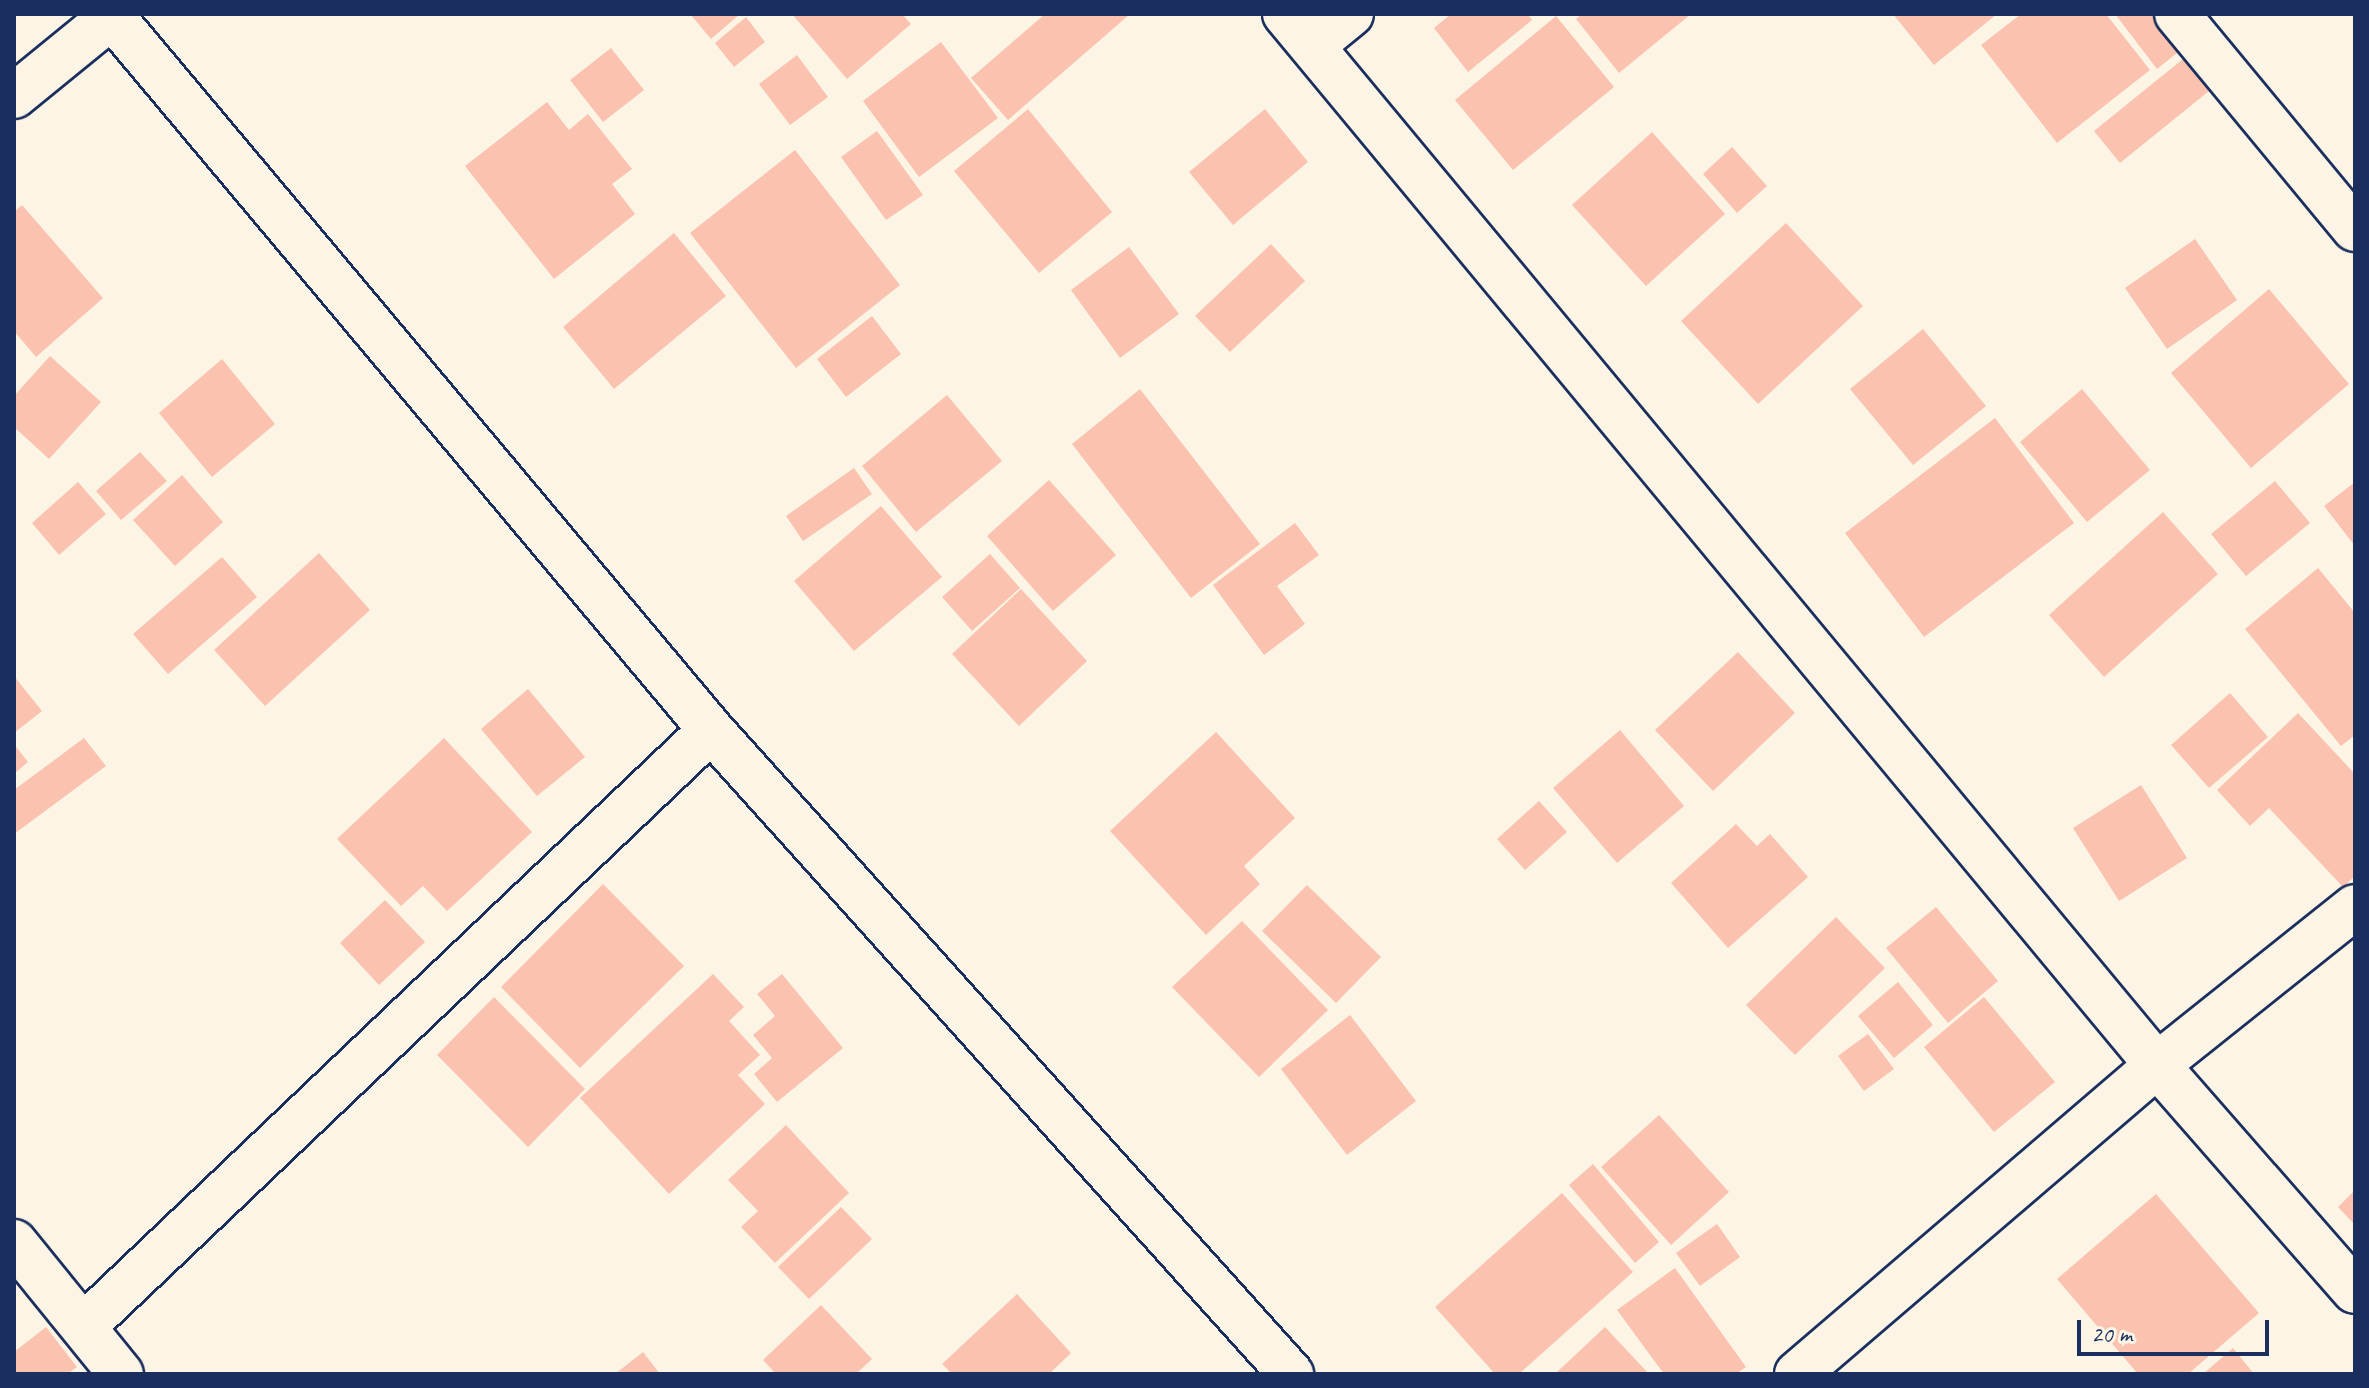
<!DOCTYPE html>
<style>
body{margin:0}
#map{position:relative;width:2369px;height:1388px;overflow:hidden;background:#fcf5e5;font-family:Caveat,sans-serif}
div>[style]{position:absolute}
.building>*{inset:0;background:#fac2af}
.roads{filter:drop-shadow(2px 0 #1b2f5e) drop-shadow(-2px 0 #1b2f5e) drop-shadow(0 2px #1b2f5e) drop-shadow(0 -2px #1b2f5e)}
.minor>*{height:44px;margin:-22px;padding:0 22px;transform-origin:22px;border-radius:22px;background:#fcf5e5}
span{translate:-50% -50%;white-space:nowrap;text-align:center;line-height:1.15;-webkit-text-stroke:8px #fcf5e5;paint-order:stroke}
.frame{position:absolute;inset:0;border:16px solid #1b2f5e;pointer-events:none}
.scale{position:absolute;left:2077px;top:1320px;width:192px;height:36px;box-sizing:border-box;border:4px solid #1b2f5e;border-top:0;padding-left:10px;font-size:24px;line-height:28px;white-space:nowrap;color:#1b2f5e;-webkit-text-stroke:6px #fcf5e5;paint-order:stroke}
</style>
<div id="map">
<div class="building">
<i style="clip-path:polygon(690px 14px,740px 14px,711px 39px)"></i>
<i style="clip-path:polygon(792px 14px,902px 14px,911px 24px,847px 79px)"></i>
<i style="clip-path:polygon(1045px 14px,1130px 14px,1008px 120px,971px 78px)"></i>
<i style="clip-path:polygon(1451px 14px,1528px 14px,1532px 20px,1468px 72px,1434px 28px)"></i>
<i style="clip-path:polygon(1582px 14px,1691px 14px,1619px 73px,1576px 19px)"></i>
<i style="clip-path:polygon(1893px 14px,1997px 14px,1934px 65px)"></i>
<i style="clip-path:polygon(2021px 14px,2106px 14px,2150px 70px,2057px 143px,1981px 45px)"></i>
<i style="clip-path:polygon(2115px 14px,2155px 14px,2182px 49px,2157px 69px)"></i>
<i style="clip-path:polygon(1556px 16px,1614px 87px,1513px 170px,1455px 100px)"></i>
<i style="clip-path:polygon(746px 17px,765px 42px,734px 67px,715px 43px)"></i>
<i style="clip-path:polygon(941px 42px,998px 118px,919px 177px,863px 101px)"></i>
<i style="clip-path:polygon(611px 48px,644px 90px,603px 122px,570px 80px)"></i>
<i style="clip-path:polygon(797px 55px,828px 97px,790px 125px,759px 84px)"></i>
<i style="clip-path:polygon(2183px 59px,2209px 91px,2120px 163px,2094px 131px)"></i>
<i style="clip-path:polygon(547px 102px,569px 130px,588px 114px,632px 169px,612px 184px,635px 214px,554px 279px,465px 166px)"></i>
<i style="clip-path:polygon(1028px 109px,1112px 212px,1039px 273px,954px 171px)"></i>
<i style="clip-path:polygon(1265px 109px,1308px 162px,1233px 225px,1189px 172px)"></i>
<i style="clip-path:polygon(877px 131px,923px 195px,886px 220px,841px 157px)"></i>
<i style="clip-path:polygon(1652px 132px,1725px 214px,1646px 286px,1572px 205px)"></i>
<i style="clip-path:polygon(1732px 147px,1767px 186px,1737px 213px,1703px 174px)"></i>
<i style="clip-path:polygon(795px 150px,900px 285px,796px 368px,690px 233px)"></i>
<i style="clip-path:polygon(22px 205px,103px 298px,36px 357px,14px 331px,14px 212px)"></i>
<i style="clip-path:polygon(1786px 223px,1863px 306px,1758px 404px,1681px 321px)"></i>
<i style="clip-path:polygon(674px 233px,726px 296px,614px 389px,563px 327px)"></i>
<i style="clip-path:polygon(2195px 239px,2237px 300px,2167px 349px,2125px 288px)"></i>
<i style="clip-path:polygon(1271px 244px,1305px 281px,1230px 352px,1195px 316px)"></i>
<i style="clip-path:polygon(1129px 247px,1179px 314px,1120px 358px,1071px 290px)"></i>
<i style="clip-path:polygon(2269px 289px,2349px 384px,2251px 468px,2171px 373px)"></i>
<i style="clip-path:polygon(872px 316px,901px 354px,846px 397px,817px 359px)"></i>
<i style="clip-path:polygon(1923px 329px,1986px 406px,1913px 465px,1850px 389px)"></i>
<i style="clip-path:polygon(50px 356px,101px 402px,49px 459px,14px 427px,14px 396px)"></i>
<i style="clip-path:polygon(222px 359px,275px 424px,212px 477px,159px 413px)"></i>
<i style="clip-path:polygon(1140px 389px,1260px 544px,1191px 598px,1072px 444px)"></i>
<i style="clip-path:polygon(2082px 389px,2150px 470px,2087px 522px,2020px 442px)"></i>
<i style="clip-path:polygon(947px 395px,1002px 461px,916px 532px,862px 466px)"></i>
<i style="clip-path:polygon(1995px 418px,2074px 523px,1924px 637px,1845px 533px)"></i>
<i style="clip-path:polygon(140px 452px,167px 481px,121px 520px,96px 491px)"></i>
<i style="clip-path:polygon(854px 468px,872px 494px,803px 541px,786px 516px)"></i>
<i style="clip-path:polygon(182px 475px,223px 522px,175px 566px,133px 520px)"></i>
<i style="clip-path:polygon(1049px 480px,1116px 555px,1053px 611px,987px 536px)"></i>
<i style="clip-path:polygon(2275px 481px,2310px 523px,2246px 576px,2211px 534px)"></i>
<i style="clip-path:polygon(78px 482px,106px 514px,59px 555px,32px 523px)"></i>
<i style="clip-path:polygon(2355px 482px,2355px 546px,2324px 506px)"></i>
<i style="clip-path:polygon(881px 506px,942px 577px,854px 651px,794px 581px)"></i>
<i style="clip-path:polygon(2163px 512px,2218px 574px,2104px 677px,2049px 615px)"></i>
<i style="clip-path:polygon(1295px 523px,1319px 555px,1277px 586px,1305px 624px,1264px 655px,1213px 585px)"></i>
<i style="clip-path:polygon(319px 553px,370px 610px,265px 706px,214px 650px)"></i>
<i style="clip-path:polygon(990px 554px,1020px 588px,972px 631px,942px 597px)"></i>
<i style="clip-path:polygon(222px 557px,257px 597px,168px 674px,133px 634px)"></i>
<i style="clip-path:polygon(2318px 568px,2355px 613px,2355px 735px,2341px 746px,2245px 629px)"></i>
<i style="clip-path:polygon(1021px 589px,1087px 661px,1019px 726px,952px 654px)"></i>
<i style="clip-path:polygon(1738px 652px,1795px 713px,1713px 791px,1655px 730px)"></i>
<i style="clip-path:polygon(14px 676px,42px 711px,14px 733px)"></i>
<i style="clip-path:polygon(528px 689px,585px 757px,537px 796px,481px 729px)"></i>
<i style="clip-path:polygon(2230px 693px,2268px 737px,2209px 788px,2171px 745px)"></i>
<i style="clip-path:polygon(2298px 713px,2355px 774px,2355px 876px,2343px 887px,2269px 808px,2250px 826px,2217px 790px)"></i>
<i style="clip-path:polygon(1620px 730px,1684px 806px,1617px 863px,1553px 788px)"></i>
<i style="clip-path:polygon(1216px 732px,1295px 818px,1244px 866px,1260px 884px,1206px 935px,1110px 831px)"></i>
<i style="clip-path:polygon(84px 738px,106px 766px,14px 834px,14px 790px)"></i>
<i style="clip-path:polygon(444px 738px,532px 832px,447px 911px,423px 886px,401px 906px,337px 839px)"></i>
<i style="clip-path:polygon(14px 744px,28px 762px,14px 774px)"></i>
<i style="clip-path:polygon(2141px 785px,2187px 858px,2119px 901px,2073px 828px)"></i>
<i style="clip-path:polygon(1539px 801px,1567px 832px,1525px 870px,1497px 839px)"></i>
<i style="clip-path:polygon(1736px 824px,1757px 846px,1770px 834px,1808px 877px,1728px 948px,1671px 883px)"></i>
<i style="clip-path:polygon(603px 884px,684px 966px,580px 1068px,501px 987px)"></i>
<i style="clip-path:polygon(1307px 885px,1381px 957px,1336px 1003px,1262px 931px)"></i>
<i style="clip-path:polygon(385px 900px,425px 942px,379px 985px,340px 943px)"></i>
<i style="clip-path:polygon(1936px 907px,1998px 981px,1948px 1023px,1886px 948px)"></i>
<i style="clip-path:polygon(1836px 917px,1885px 968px,1795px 1055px,1746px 1005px)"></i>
<i style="clip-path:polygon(1242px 921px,1328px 1010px,1259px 1077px,1172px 987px)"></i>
<i style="clip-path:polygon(713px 974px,744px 1007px,729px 1021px,760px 1055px,738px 1075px,765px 1104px,669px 1194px,580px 1098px)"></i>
<i style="clip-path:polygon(782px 974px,843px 1048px,777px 1102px,754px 1074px,772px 1058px,753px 1035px,775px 1016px,757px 994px)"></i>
<i style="clip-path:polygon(1898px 982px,1933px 1025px,1894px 1058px,1858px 1016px)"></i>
<i style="clip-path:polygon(494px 997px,585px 1089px,528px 1147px,437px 1055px)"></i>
<i style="clip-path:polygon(1984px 997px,2055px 1082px,1994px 1132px,1924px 1047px)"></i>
<i style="clip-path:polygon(1350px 1015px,1416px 1101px,1347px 1155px,1281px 1069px)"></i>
<i style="clip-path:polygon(1868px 1034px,1894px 1069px,1864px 1091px,1838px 1056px)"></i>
<i style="clip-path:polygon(1659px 1115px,1729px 1192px,1671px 1245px,1601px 1167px)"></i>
<i style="clip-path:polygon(786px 1125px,849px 1193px,775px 1263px,741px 1227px,758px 1211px,728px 1180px)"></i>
<i style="clip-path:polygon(1593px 1164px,1659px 1242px,1635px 1263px,1569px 1185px)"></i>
<i style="clip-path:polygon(2355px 1190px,2355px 1225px,2338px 1207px)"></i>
<i style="clip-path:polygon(1562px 1193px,1633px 1272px,1519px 1374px,1495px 1374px,1435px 1307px)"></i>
<i style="clip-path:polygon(2156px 1194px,2259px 1313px,2188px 1374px,2138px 1374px,2057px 1279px)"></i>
<i style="clip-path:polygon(841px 1207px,872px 1239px,809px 1299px,778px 1267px)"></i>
<i style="clip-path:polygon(1717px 1224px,1740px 1257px,1700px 1286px,1676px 1253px)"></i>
<i style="clip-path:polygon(1675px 1268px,1746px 1367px,1736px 1374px,1664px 1374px,1617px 1310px)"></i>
<i style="clip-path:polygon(1017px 1294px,1071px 1353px,1049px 1374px,952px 1374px,942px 1364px)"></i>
<i style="clip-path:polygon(821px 1305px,872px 1359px,856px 1374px,776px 1374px,763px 1360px)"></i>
<i style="clip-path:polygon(46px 1327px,77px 1367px,67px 1374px,14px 1374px,14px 1352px)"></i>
<i style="clip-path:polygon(1605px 1327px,1649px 1374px,1555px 1374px)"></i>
<i style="clip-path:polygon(2233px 1348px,2254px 1374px,2203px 1374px)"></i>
<i style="clip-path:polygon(643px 1352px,660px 1374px,615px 1374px)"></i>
</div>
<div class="roads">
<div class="minor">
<i style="left:110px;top:14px;width:935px;rotate:49.99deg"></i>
<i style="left:711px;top:730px;width:867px;rotate:47.99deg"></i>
<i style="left:1285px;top:14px;width:1366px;rotate:50.32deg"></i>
<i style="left:2157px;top:1065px;width:300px;rotate:48.8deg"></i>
<i style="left:2177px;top:14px;width:279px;rotate:50.4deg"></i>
<i style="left:1313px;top:45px;width:49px;rotate:-39.2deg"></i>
<i style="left:14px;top:96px;width:127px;rotate:-39.2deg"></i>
<i style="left:14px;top:1242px;width:170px;rotate:51deg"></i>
<i style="left:84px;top:1326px;width:865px;rotate:-43.55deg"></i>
<i style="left:1797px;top:1374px;width:474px;rotate:-40.6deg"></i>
<i style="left:2157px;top:1065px;width:253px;rotate:-38.6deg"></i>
</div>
</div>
<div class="frame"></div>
<div class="scale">20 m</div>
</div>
